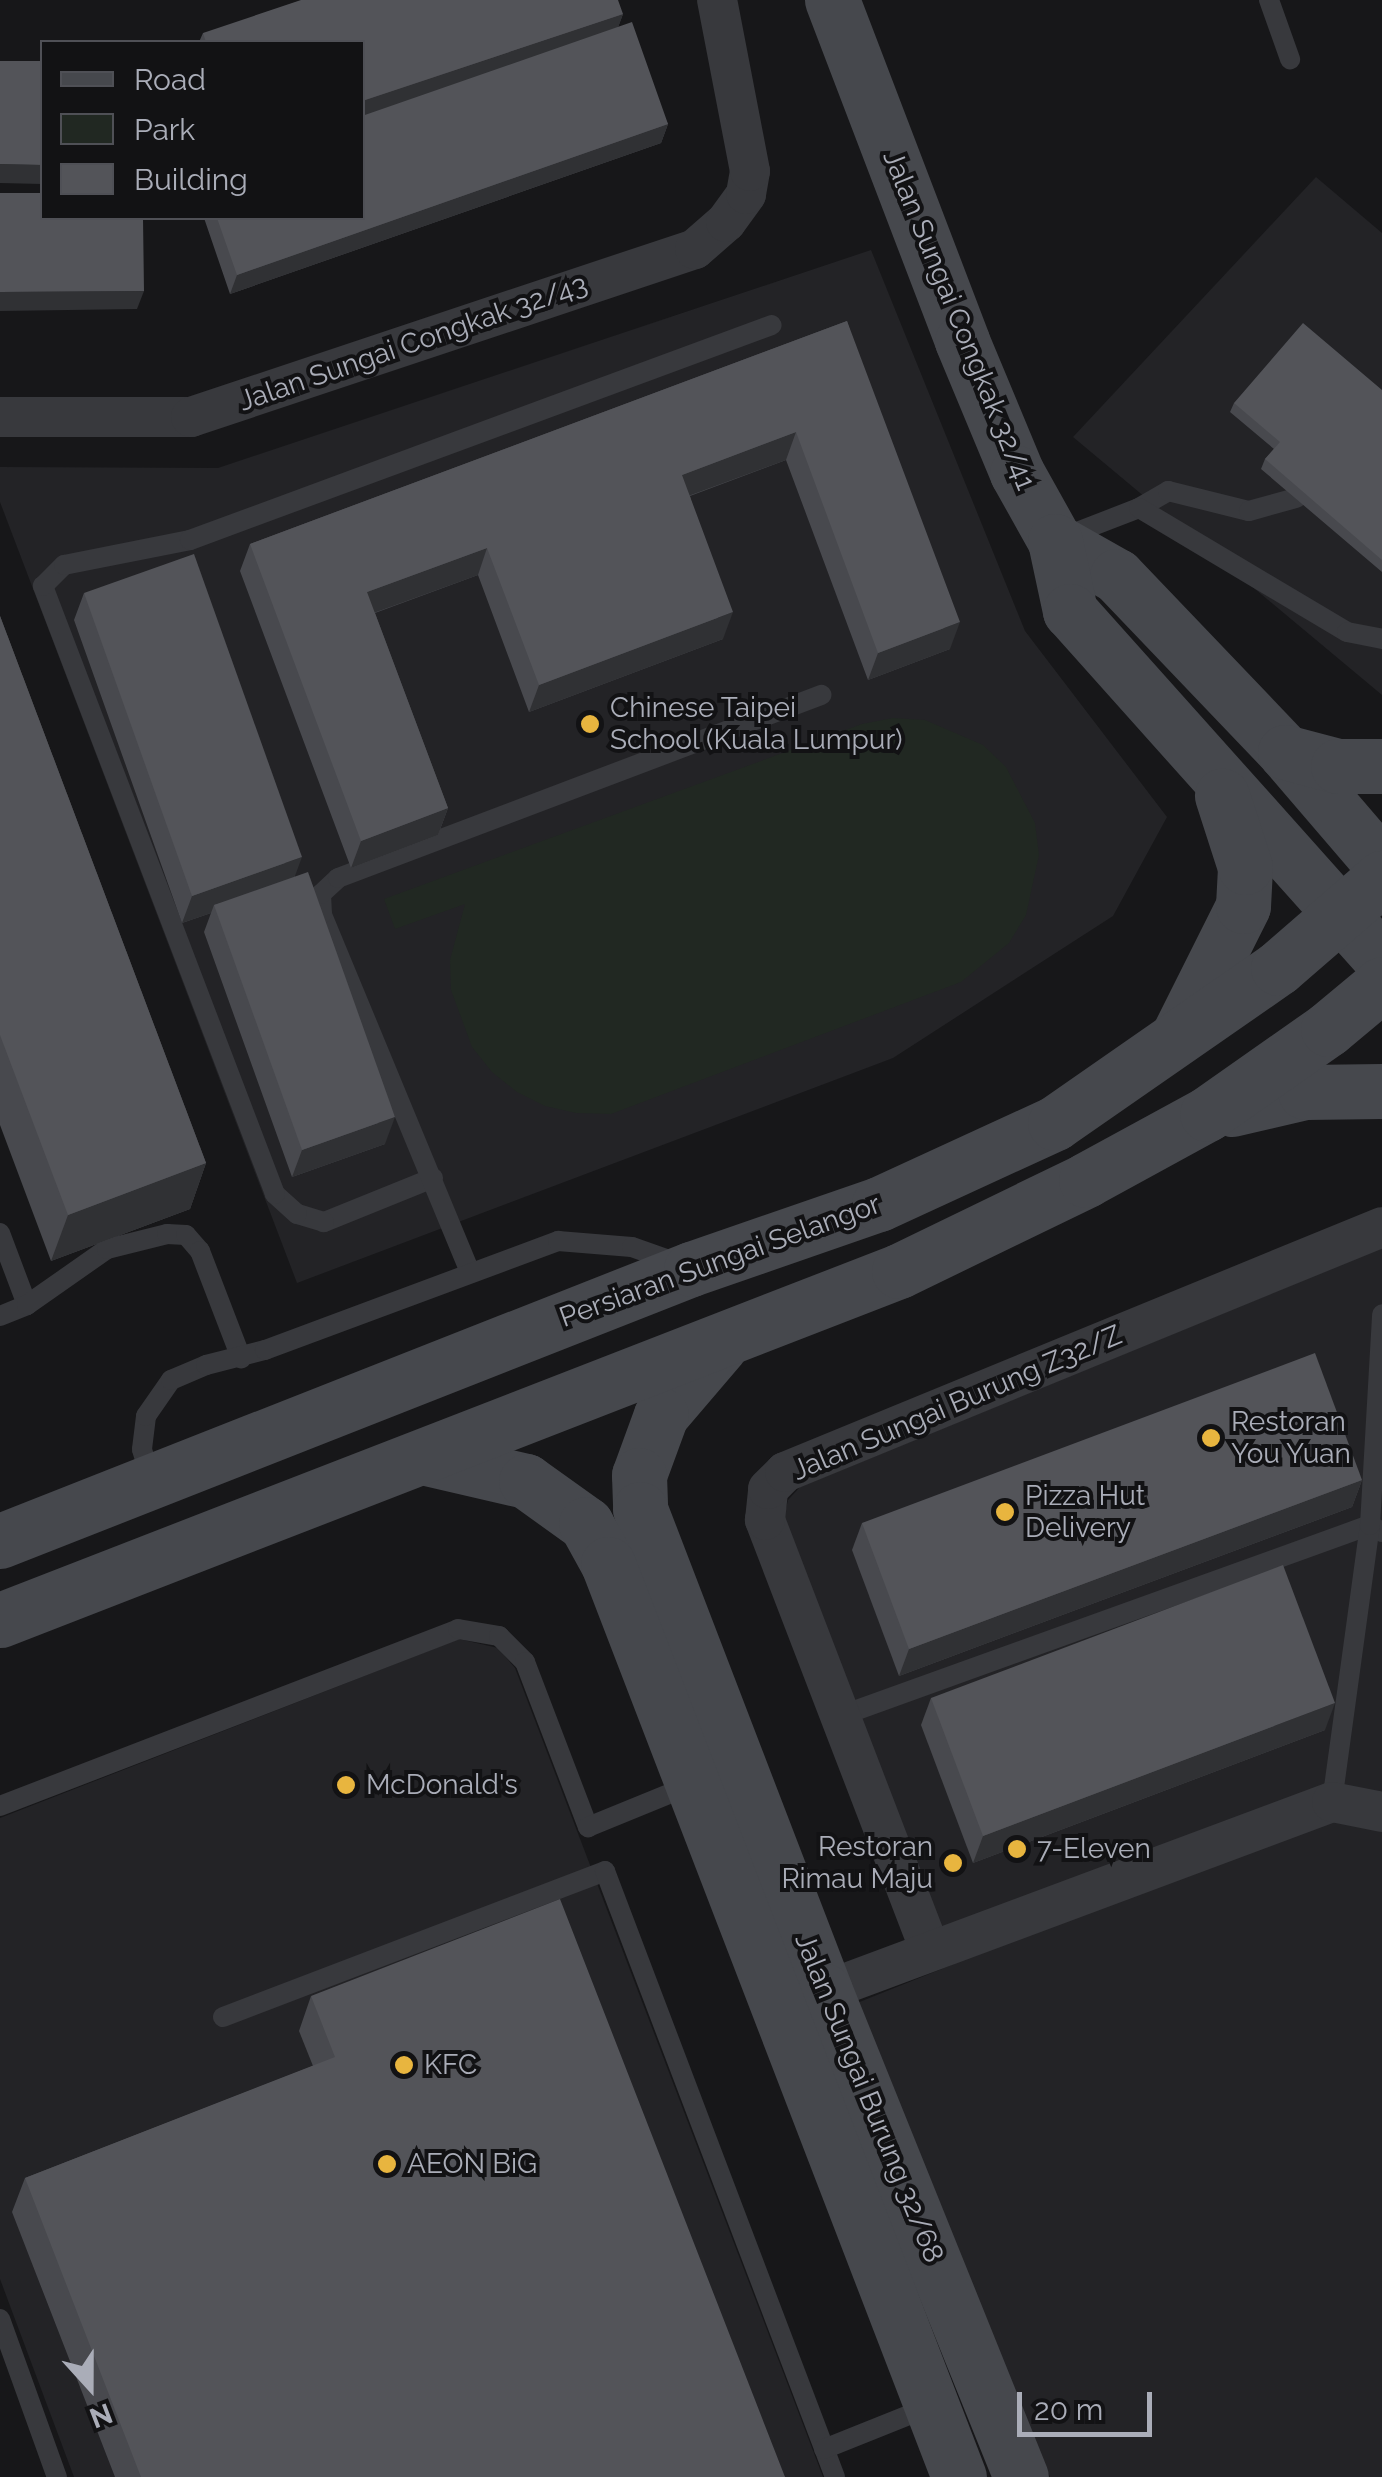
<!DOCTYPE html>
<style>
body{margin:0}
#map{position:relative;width:1382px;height:2477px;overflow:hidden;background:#171719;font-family:Raleway,sans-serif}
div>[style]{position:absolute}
.built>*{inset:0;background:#232326}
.green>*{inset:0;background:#212822}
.lane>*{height:20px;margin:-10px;padding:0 10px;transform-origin:10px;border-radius:10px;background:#38393d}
.street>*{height:40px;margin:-20px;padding:0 20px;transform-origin:20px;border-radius:20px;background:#38393d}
.secondary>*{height:55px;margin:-27.5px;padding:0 27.5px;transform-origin:27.5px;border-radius:27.5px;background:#46484d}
.wall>*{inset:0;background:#48494e}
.shaded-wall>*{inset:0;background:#303134}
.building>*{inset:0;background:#535459}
.dots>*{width:28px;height:28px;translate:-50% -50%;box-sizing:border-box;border:5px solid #121214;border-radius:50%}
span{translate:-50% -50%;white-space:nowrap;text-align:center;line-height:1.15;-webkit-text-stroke:8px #121214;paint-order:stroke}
.street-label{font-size:28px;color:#aaadb8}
.poi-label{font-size:28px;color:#aaadb8}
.left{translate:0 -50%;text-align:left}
.right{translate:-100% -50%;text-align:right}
.legend{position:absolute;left:40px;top:40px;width:325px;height:180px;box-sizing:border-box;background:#121214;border:2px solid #4f5056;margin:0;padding:12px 18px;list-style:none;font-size:30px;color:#aaadb8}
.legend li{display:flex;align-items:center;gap:20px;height:50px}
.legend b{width:50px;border:2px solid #4f5056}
.north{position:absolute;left:40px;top:2337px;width:100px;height:100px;-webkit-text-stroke:8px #121214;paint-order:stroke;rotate:159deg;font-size:28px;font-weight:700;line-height:40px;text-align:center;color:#aaadb8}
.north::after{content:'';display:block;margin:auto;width:35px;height:45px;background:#aaadb8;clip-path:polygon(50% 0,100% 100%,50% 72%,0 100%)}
.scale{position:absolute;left:1017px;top:2392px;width:135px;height:45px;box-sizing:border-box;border:5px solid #aaadb8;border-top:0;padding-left:12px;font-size:30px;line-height:35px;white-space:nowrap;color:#aaadb8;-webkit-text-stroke:8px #121214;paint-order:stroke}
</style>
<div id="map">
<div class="built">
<i style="clip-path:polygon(1316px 177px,1382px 233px,1382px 695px,1073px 437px)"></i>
<i style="clip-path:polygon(871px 250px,1025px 631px,1167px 817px,1113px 916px,893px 1058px,297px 1283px,0 502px,0 467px,218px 468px)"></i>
<i style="clip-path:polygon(1382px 1248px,1382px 2477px,1050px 2477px,857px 2003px,954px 1964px,783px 1521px,788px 1500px,800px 1487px)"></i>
<i style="clip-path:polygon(459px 1639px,498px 1648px,515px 1668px,823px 2477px,74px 2477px,0 2279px,0 1818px)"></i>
</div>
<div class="green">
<i style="clip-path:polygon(893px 718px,925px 720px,983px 745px,1006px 767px,1035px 823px,1039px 855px,1026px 915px,1009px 943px,961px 982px,611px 1114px,576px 1113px,545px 1106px,517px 1092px,492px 1072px,472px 1047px,451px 990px,450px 960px,465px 904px,395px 929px,384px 899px,862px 724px)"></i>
</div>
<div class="lane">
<i style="left:1269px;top:0;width:63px;rotate:70.4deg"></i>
<i style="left:1139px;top:508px;width:34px;rotate:-30deg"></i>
<i style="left:1168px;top:491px;width:83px;rotate:13.9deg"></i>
<i style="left:1249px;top:511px;width:49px;rotate:-15.5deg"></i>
<i style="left:1064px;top:537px;width:80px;rotate:-21.1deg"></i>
<i style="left:1139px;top:508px;width:242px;rotate:30.8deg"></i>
<i style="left:1347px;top:632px;width:36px;rotate:11deg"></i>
<i style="left:433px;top:1178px;width:118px;rotate:158deg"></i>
<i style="left:324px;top:1222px;width:28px;rotate:-163deg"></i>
<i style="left:297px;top:1214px;width:30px;rotate:-138deg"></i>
<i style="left:275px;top:1194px;width:651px;rotate:-110.89deg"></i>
<i style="left:43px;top:586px;width:30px;rotate:-45deg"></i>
<i style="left:64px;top:565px;width:128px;rotate:-11.2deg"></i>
<i style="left:190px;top:540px;width:620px;rotate:-20.28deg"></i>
<i style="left:0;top:1233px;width:77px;rotate:69.4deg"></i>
<i style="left:470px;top:1272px;width:387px;rotate:-112.5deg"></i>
<i style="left:322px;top:914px;width:20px;rotate:-93deg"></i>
<i style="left:321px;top:894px;width:23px;rotate:-43deg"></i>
<i style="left:338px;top:878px;width:517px;rotate:-20.75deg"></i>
<i style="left:0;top:1316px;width:29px;rotate:-22deg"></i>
<i style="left:27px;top:1305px;width:98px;rotate:-35deg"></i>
<i style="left:107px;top:1249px;width:62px;rotate:-14deg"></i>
<i style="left:167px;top:1234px;width:19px;rotate:3deg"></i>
<i style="left:186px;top:1235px;width:21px;rotate:49deg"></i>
<i style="left:200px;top:1251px;width:115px;rotate:69deg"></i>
<i style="left:151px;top:1479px;width:31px;rotate:-107deg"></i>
<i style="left:142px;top:1449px;width:33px;rotate:-83deg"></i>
<i style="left:146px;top:1416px;width:44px;rotate:-55.2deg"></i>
<i style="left:171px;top:1380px;width:38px;rotate:-23deg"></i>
<i style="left:206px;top:1365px;width:61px;rotate:-14.3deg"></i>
<i style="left:265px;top:1350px;width:313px;rotate:-20.4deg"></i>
<i style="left:558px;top:1241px;width:74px;rotate:4.6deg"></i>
<i style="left:632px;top:1247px;width:51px;rotate:19.5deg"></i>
<i style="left:843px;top:1715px;width:560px;rotate:-19.83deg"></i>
<i style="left:1370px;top:1525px;width:14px;rotate:30deg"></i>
<i style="left:1332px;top:1802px;width:280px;rotate:-82.2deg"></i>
<i style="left:1370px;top:1525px;width:211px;rotate:-86.7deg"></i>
<i style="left:0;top:1806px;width:491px;rotate:-21.1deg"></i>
<i style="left:458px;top:1629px;width:42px;rotate:9.7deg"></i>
<i style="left:499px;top:1636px;width:37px;rotate:45deg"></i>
<i style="left:525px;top:1662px;width:177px;rotate:69.1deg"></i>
<i style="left:588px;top:1827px;width:111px;rotate:-22.2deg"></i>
<i style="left:223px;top:2017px;width:409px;rotate:-20.9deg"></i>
<i style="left:605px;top:1871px;width:648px;rotate:69.22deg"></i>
<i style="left:0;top:2319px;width:168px;rotate:70.2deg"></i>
<i style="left:824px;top:2449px;width:113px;rotate:-21.8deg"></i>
</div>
<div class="street">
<i style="left:0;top:417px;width:191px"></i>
<i style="left:191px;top:417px;width:531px;rotate:-18.43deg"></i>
<i style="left:695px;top:249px;width:41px;rotate:-41.1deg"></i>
<i style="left:726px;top:222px;width:34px;rotate:-54deg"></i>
<i style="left:746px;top:194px;width:23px;rotate:-80deg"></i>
<i style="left:750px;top:171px;width:174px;rotate:-100.9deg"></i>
<i style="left:930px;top:1950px;width:461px;rotate:-111deg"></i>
<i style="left:765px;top:1520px;width:31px;rotate:-84deg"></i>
<i style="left:768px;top:1489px;width:24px;rotate:-45deg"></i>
<i style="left:785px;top:1472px;width:645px;rotate:-22.31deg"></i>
<i style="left:825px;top:1991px;width:541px;rotate:-20.44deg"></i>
<i style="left:1332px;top:1802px;width:51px;rotate:11.3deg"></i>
</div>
<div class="secondary">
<i style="left:832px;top:0;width:365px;rotate:69.1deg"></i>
<i style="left:962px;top:341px;width:143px;rotate:67.4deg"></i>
<i style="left:1017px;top:473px;width:78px;rotate:60.8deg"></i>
<i style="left:1055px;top:541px;width:71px;rotate:29.4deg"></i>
<i style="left:1117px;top:576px;width:243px;rotate:46.3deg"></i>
<i style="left:1285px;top:752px;width:149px;rotate:49.4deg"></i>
<i style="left:1055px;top:541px;width:72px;rotate:77.9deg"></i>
<i style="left:1070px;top:611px;width:468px;rotate:48.2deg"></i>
<i style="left:1285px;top:752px;width:55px;rotate:14.8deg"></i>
<i style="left:1338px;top:766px;width:44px"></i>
<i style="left:1178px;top:1036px;width:145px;rotate:-63.4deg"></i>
<i style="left:1243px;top:906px;width:39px;rotate:-87deg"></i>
<i style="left:1245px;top:867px;width:75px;rotate:-107.9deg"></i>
<i style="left:1232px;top:1109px;width:75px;rotate:-13.1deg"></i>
<i style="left:1305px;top:1092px;width:77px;rotate:-0.7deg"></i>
<i style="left:720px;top:1346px;width:91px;rotate:130.5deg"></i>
<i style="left:661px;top:1415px;width:64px;rotate:110.1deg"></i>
<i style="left:639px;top:1475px;width:34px;rotate:88deg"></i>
<i style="left:640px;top:1509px;width:516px;rotate:69deg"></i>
<i style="left:825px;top:1991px;width:524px;rotate:68.04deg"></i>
<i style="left:422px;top:1457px;width:107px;rotate:13deg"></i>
<i style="left:526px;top:1481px;width:74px;rotate:35.6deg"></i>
<i style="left:586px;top:1524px;width:46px;rotate:61.2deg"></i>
<i style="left:608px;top:1564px;width:978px;rotate:68.97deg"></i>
<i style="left:0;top:1541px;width:743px;rotate:-21.49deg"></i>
<i style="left:691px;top:1269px;width:199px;rotate:-19.1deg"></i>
<i style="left:879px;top:1204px;width:194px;rotate:-24.7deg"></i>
<i style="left:1055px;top:1123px;width:272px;rotate:-34.8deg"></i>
<i style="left:1278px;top:968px;width:138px;rotate:-40.9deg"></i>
<i style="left:0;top:1620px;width:964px;rotate:-21.22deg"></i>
<i style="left:899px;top:1271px;width:208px;rotate:-25.9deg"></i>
<i style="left:1086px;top:1180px;width:138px;rotate:-28.6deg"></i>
<i style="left:1207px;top:1114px;width:148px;rotate:-35.1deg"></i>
<i style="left:1328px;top:1029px;width:70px;rotate:-39.8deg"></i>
</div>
<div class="wall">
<i style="clip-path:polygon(623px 14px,618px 27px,668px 124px,661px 143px,230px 294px,204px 218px,362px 218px,362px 42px,199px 42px,203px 33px)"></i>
<i style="clip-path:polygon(847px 321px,950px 649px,868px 680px,786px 460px,690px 496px,723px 639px,529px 712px,478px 575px,375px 613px,448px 808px,438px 835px,351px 868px,240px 571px,250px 544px)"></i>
<i style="clip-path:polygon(1382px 390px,1382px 572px,1261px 469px,1265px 459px,1274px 449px,1230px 412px,1234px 403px)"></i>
<i style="clip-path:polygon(84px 593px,295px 877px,385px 1144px,292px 1177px,204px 932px,211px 913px,182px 923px,74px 620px)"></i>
<i style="clip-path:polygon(0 616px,206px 1163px,190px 1209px,51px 1261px,0 1125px)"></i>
<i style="clip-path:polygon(1362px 1480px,1352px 1507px,899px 1676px,852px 1550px,862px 1523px)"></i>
<i style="clip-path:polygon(931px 1698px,1325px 1730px,973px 1863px,921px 1725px)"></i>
<i style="clip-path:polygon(311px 1996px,785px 2477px,115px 2477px,12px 2212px,25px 2178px,313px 2066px,299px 2031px)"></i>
</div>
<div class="shaded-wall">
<i style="clip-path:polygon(623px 14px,616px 33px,362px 117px,362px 101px)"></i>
<i style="clip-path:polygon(668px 124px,661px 143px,230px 294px,237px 275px)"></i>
<i style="clip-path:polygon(0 164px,42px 165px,42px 184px,0 183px)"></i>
<i style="clip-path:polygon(144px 291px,137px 309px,0 311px,0 292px)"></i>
<i style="clip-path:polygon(796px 432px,786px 460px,672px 502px,682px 475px)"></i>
<i style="clip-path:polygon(487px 548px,478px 575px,357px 619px,367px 592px)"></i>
<i style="clip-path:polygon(733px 612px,723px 639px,529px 712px,539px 685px)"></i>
<i style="clip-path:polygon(960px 622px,950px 649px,868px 680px,878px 653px)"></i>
<i style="clip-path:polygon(448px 808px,438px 835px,351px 868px,361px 841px)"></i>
<i style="clip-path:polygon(302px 857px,292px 884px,214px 905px,211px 913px,182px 923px,192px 896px)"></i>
<i style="clip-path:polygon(395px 1117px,385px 1144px,292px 1177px,302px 1150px)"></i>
<i style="clip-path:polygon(206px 1163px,190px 1209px,51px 1261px,68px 1215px)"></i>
<i style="clip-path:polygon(1362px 1480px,1352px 1507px,899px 1676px,909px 1649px)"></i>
<i style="clip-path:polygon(1335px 1703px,1325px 1730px,973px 1863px,983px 1836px)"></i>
</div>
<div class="building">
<i style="clip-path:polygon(301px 0,618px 0,623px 14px,362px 101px,362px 42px,206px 42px,203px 33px)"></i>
<i style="clip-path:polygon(632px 22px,668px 124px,237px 275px,217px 218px,362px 218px,362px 116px)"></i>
<i style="clip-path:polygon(0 61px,42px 61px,42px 165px,0 164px)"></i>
<i style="clip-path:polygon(0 193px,42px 193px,42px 218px,143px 218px,144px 291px,0 292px)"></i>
<i style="clip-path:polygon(847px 321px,960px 622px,878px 653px,796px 432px,682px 475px,733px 612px,539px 685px,487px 548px,367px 592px,448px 808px,361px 841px,250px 544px)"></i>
<i style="clip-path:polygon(1303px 323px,1382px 390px,1382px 560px,1265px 459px,1280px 442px,1234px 403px)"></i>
<i style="clip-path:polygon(194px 554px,302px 857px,192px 896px,84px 593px)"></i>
<i style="clip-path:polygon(0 616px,206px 1163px,68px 1215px,0 1035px)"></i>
<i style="clip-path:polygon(308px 872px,395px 1117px,302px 1150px,214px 905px)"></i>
<i style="clip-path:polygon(1315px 1353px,1362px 1480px,909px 1649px,862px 1523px)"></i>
<i style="clip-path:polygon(1283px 1565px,1335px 1703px,983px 1836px,931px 1698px)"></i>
<i style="clip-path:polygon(560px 1899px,785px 2477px,141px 2477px,25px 2178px,335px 2057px,311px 1996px)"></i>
</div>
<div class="dots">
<i style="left:590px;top:724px;background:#e8b53f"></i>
<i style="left:1211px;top:1438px;background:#e8b53f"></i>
<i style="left:1005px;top:1512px;background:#e8b53f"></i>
<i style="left:346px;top:1785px;background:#e8b53f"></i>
<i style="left:1017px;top:1849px;background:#e8b53f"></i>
<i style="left:953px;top:1863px;background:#e8b53f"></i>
<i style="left:404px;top:2065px;background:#e8b53f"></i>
<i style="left:387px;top:2164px;background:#e8b53f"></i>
</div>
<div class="street-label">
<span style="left:959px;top:320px;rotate:68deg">Jalan Sungai Congkak 32/41</span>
<span style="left:413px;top:343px;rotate:-19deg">Jalan Sungai Congkak 32/43</span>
<span style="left:720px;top:1261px;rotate:-20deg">Persiaran Sungai Selangor</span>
<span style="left:957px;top:1403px;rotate:-23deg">Jalan Sungai Burung Z32/Z</span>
<span style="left:869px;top:2098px;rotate:68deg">Jalan Sungai Burung 32/68</span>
</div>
<div class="poi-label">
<span class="left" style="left:610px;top:724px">Chinese Taipei<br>School (Kuala Lumpur)</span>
<span class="left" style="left:1231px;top:1438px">Restoran<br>You Yuan</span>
<span class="left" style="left:1025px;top:1512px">Pizza Hut<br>Delivery</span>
<span class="left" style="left:366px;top:1785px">McDonald's</span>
<span class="right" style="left:933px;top:1863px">Restoran<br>Rimau Maju</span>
<span class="left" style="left:1037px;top:1849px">7-Eleven</span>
<span class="left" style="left:424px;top:2065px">KFC</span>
<span class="left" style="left:407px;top:2164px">AEON BiG</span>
</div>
<ul class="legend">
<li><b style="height:12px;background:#46484d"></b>Road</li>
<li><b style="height:28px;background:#212822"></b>Park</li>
<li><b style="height:28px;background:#535459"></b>Building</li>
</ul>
<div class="north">N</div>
<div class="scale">20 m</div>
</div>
